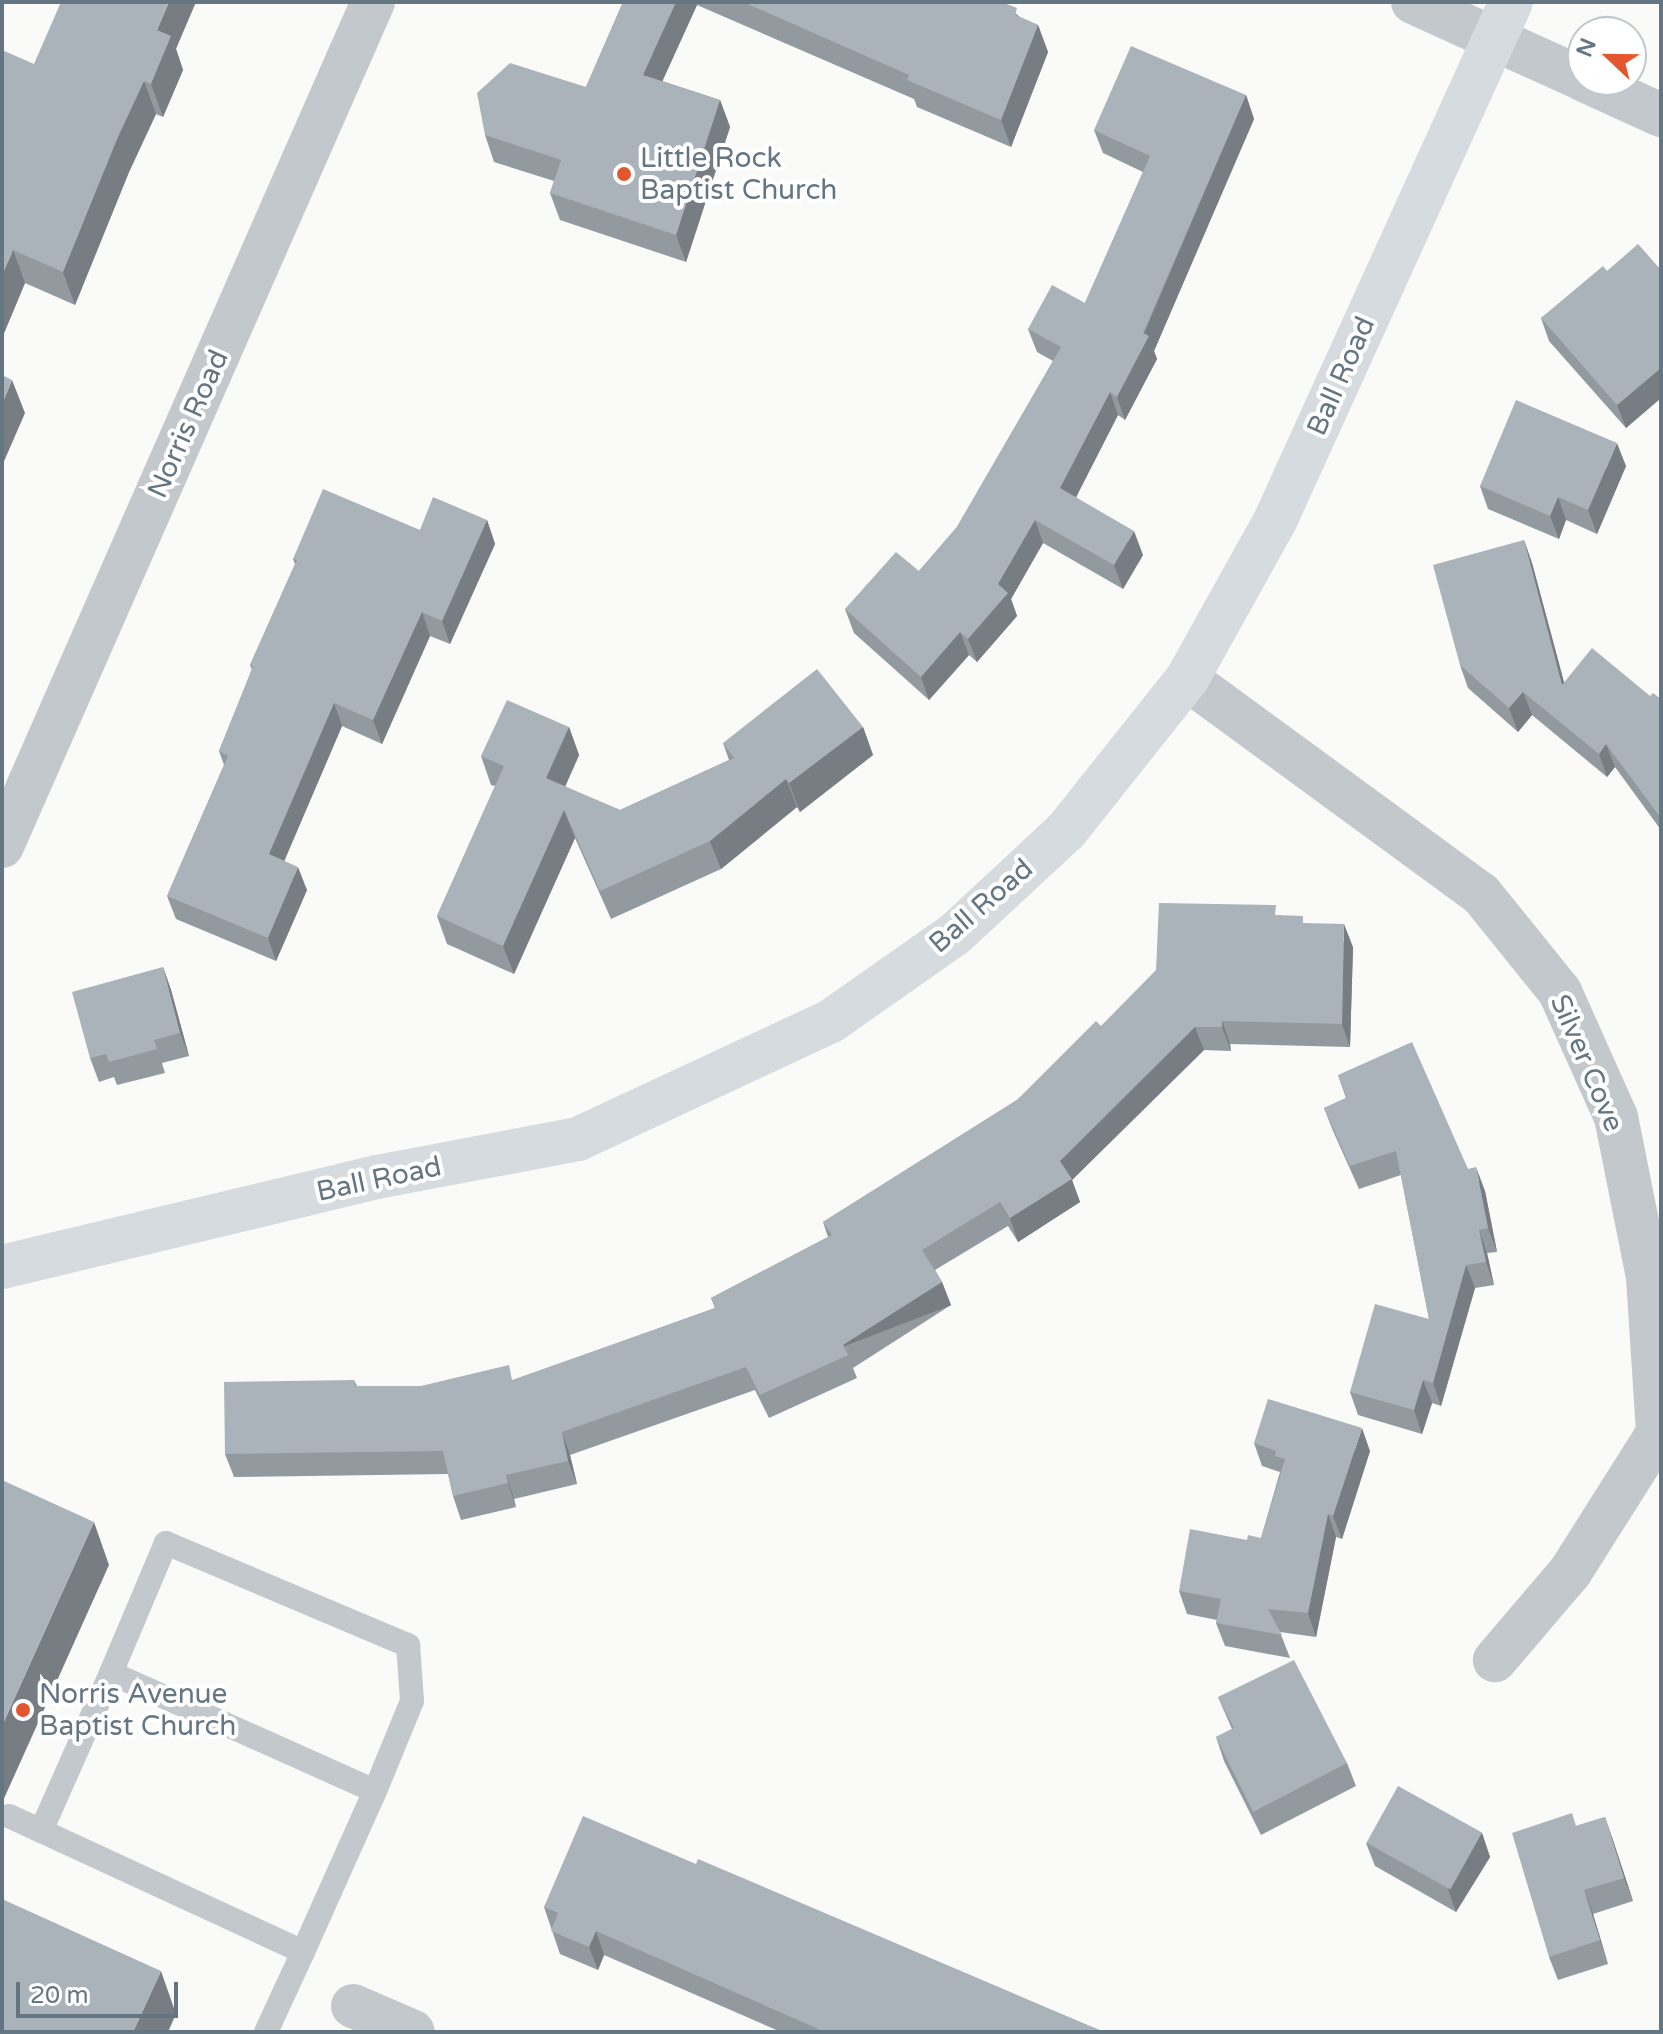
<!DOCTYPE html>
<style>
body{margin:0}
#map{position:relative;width:1663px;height:2034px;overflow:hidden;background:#fafaf8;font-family:"Varela Round",sans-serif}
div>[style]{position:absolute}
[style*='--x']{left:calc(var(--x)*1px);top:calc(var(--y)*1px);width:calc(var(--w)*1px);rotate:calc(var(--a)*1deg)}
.service>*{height:24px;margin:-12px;padding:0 12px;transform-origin:12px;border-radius:12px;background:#c3c8cc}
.minor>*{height:44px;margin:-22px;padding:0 22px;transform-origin:22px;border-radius:22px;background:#c3c8cc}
.secondary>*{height:44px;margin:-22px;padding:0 22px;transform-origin:22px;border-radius:22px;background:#d6dbdf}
.wall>*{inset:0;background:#929a9f}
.shaded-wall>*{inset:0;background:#777d82;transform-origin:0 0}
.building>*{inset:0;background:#aab3b9;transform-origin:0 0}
.dots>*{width:22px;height:22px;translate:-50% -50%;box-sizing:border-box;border:4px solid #fff;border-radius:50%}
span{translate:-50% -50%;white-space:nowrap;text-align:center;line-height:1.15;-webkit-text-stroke:8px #fff;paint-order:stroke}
.poi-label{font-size:28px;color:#657683}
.left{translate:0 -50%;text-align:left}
.street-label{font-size:28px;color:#657683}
.frame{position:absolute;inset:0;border:4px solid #657683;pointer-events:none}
.north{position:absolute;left:1567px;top:16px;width:80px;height:80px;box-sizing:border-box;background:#fff;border:2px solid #c1c8cd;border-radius:50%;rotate:292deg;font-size:22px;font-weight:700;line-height:32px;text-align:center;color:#657683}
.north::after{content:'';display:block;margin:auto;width:28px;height:36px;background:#e4572e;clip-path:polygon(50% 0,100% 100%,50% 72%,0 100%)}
.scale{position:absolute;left:16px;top:1982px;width:162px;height:36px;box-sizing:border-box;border:4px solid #657683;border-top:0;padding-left:10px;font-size:24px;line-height:28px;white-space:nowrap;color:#657683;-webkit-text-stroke:6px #fff;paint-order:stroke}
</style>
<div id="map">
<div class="service">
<div style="--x:111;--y:1673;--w:141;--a:-67.1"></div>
<div style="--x:166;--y:1543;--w:263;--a:22.9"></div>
<div style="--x:408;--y:1645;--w:56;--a:85.9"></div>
<div style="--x:412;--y:1701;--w:97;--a:112.3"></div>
<div style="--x:9;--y:1816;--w:324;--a:24.8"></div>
<div style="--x:303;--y:1952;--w:88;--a:114.8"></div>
<div style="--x:41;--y:1831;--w:173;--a:-66.1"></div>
<div style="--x:111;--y:1673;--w:289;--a:24.1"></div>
<div style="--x:375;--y:1791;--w:176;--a:114.1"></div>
</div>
<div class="minor">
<div style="--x:1413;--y:2;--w:187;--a:24.4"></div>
<div style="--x:1584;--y:80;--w:85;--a:24.4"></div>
<div style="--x:1187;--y:679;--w:364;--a:36.2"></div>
<div style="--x:1481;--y:894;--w:126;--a:51.1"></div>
<div style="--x:1560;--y:992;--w:137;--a:65.9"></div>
<div style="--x:1616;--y:1117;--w:163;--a:78.7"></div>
<div style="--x:1648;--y:1277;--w:156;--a:86.3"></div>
<div style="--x:1658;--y:1433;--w:165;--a:122.3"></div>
<div style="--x:1570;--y:1572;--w:116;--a:130.4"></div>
<div style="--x:2;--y:846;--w:922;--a:-66.27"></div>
<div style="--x:353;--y:2006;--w:65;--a:23.4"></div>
</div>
<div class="secondary">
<div style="--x:2;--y:1267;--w:386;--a:-13.5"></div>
<div style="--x:377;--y:1177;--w:205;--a:-10.7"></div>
<div style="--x:578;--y:1139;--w:279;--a:-25"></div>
<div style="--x:831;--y:1021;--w:151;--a:-35.1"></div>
<div style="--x:955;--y:934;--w:151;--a:-42.9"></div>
<div style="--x:1066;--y:831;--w:194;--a:-51.5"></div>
<div style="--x:1187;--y:679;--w:181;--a:-60.9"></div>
<div style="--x:1275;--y:521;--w:570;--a:-65.55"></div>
</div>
<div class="wall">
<div style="clip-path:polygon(623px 2px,1002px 2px,1020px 17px,1038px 25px,1048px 52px,1011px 147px,917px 107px,914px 99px,697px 5px,662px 81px,720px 100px,730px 127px,686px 262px,560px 220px,550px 193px,554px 181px,494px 162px,485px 135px,586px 87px)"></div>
<div style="clip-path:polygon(176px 49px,183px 70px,163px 117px,156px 114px,129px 172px,75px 305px,25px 283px,2px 338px,34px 64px)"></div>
<div style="clip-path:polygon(1246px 95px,1254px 119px,1154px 351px,1157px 359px,1125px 420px,1118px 415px,1076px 497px,1143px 555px,1123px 589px,1043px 543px,1011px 599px,1017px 616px,977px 662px,969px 655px,929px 700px,854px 633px,845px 609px,919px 571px,957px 527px,1053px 361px,1037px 352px,1028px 329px,1085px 303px,1143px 172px,1103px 153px,1094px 130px)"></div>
<div style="clip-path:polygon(1661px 270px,1661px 398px,1626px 428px,1549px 341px,1541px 318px,1607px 271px)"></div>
<div style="clip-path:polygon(1626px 466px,1597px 534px,1566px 520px,1559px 539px,1488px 509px,1480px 486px)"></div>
<div style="clip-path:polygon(487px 520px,495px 544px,450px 644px,430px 636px,382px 744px,342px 726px,284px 861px,307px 890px,276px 961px,176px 919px,167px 896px,224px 765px,219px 751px,252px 670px,250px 665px,295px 564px,293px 559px,420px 530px)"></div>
<div style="clip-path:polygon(1524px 540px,1532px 563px,1564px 683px,1650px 696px,1661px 699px,1661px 830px,1615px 767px,1607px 777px,1532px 715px,1518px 732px,1468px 688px,1460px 665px)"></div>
<div style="clip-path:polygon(569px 727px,579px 755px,565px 787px,620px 810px,729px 760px,723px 743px,863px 727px,873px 755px,800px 812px,797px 807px,721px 869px,611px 919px,575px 838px,514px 974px,447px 944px,437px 916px,495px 786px,491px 785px,481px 756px)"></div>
<div style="clip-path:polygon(1280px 915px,1306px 924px,1353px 947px,1350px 1047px,1230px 1044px,1231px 1051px,1204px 1050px,1072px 1180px,1080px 1202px,1018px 1242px,1008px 1226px,935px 1270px,942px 1282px,951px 1305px,853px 1368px,857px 1378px,769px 1418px,755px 1390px,570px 1455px,577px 1484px,514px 1499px,516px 1507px,461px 1520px,453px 1496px,448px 1474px,234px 1477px,225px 1454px,354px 1380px,357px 1386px,421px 1386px,514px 1380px,715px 1308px,711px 1298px,828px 1237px,823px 1222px,1017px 1100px,1101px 1026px)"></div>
<div style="clip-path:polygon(163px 967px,171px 990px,189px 1056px,162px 1063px,165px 1073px,117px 1085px,114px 1077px,99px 1082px,90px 1058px)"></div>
<div style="clip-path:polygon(1338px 1075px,1468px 1169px,1485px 1191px,1497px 1252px,1487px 1253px,1494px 1285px,1475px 1288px,1441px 1406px,1432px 1403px,1422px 1434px,1358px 1415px,1350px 1392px,1429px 1319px,1401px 1175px,1359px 1189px,1333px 1131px,1324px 1108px,1346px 1098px)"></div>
<div style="clip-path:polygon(1254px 1443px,1370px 1451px,1342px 1539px,1336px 1537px,1316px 1637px,1280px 1632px,1290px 1658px,1225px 1646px,1216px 1623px,1217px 1620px,1187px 1614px,1179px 1591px,1247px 1540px,1261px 1538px,1280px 1472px,1262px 1466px)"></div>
<div style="clip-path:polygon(1218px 1697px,1347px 1763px,1356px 1786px,1261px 1835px,1224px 1761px,1216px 1737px,1232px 1729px)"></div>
<div style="clip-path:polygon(1605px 1817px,1633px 1901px,1593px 1914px,1608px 1964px,1558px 1980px,1549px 1957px,1576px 1826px)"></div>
<div style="clip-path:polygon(1482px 1833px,1490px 1857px,1456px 1912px,1375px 1866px,1366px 1843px)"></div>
<div style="clip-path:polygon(696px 1864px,1104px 2032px,781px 2032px,604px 1955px,598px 1970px,560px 1954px,544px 1907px)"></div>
</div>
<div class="shaded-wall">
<div style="clip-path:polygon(169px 2px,196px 2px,176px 49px,183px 70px,163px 117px,151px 84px,157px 30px)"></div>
<div style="clip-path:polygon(676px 2px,696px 2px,697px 5px,653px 102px,643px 75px)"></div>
<div style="clip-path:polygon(1038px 25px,1048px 52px,1011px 147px,1001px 120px)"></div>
<div style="clip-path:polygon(144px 81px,156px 114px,129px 172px,75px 305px,63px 272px,117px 139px)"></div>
<div style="clip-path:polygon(1246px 95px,1254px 119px,1154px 351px,1157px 359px,1125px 420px,1117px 397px)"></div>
<div style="clip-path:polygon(720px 100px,730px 127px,686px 262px,676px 235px)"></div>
<div style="clip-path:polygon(13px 250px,25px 283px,2px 338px,2px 275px)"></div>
<div style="clip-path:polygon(1661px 368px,1661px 398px,1626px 428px,1617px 405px)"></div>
<div style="clip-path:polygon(12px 380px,25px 413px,2px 466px,2px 404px)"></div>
<div style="clip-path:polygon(1110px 392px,1118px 415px,1069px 511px,1060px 488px)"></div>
<div style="clip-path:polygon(1617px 443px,1626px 466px,1597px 534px,1588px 510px)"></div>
<div style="clip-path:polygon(1558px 497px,1566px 520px,1559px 539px,1550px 516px)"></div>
<div style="clip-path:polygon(487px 520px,495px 544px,450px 644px,442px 621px)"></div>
<div style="clip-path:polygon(1035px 520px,1043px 543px,1011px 599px,1017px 616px,977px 662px,968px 639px,998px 584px)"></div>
<div style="clip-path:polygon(1134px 531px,1143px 555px,1123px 589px,1114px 565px)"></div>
<div style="clip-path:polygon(1524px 540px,1532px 563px,1571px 708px,1562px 685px)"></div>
<div style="clip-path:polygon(422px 612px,430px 636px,382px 744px,373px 720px)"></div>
<div style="clip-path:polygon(960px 632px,969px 655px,929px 700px,921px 677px)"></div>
<div style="clip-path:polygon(1523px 692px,1532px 715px,1518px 732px,1509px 708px)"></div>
<div style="clip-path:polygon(334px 703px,342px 726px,277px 878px,269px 854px)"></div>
<div style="clip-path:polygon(569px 727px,579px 755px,556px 807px,546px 778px)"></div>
<div style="clip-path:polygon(863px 727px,873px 755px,800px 812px,789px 783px)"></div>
<div style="clip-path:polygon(1606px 744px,1615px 767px,1607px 777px,1599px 754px)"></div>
<div style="clip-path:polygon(786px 779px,797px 807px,721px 869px,710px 841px)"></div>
<div style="clip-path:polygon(564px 810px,575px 838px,514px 974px,503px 946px)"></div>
<div style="clip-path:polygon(298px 867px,307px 890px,276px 961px,268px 938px)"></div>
<div style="clip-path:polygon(1344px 924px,1353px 947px,1350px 1047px,1342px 1024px)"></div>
<div style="clip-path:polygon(163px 967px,171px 990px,189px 1056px,180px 1033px)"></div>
<div style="clip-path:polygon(1222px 1021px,1230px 1044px,1231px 1051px,1222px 1027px)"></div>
<div style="clip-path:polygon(1195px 1027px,1204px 1050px,1072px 1180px,1080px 1202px,1018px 1242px,1010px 1218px,1060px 1161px)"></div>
<div style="clip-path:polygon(1476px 1167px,1485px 1191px,1497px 1252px,1488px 1228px)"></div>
<div style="clip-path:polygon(1479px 1230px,1487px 1253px,1494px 1285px,1486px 1262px)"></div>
<div style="clip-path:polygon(1466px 1265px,1475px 1288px,1441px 1406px,1433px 1383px)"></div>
<div style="left:942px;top:1282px;width:25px;height:117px;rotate:69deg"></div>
<div style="clip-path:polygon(1423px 1380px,1432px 1403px,1422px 1434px,1414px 1410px)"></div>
<div style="clip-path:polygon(1362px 1428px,1370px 1451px,1342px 1539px,1333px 1516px)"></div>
<div style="clip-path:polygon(562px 1432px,570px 1455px,577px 1484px,568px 1461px)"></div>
<div style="clip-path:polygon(506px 1475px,514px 1499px,516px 1507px,508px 1483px)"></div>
<div style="clip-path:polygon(1328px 1514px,1336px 1537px,1316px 1637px,1308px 1613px)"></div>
<div style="clip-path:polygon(94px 1522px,109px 1565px,2px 1803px,2px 1726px)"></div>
<div style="clip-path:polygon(1605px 1817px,1613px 1840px,1633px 1901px,1624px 1878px)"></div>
<div style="clip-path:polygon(1482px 1833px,1490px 1857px,1456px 1912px,1448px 1889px)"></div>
<div style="clip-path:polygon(1584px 1890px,1593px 1914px,1608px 1964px,1600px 1940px)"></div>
<div style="clip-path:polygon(596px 1931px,604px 1955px,598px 1970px,589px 1947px)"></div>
<div style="clip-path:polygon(161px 1971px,176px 2014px,168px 2032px,133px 2032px)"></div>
</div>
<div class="building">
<div style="clip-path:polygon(61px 2px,169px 2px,157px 30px,171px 36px,151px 84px,144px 81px,117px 139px,63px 272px,13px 250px,2px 275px,2px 50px,34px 64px)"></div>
<div style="clip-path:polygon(623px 2px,676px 2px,643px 75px,720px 100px,676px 235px,550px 193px,561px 160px,485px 135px,477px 93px,510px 63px,586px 87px)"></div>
<div style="clip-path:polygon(743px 2px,1002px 2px,1017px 8px,1015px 15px,1038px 25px,1001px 120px,907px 80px,909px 75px)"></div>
<div style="clip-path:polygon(1131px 46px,1246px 95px,1143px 333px,1149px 336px,1117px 397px,1110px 392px,1060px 488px,1134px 531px,1114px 565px,1035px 520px,998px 584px,1008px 593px,968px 639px,960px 632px,921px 677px,845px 609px,896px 552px,919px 571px,957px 527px,1061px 347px,1028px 329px,1052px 285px,1085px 303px,1150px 156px,1094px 130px)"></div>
<div style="clip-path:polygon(1638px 244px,1661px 270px,1661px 368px,1617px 405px,1541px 318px,1603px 266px,1607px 271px)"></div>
<div style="clip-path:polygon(2px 375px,12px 380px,2px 404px)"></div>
<div style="clip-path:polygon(1516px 400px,1617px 443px,1588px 510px,1558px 497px,1550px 516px,1480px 486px)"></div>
<div style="clip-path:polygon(323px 489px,420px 530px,433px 497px,487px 520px,442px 621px,422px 612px,373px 720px,334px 703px,269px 854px,298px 867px,268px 938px,167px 896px,228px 756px,219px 751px,253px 666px,250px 665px,297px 560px,293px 559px)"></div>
<div style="clip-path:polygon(1524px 540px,1562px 685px,1592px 648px,1650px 696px,1653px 693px,1661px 699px,1661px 818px,1606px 744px,1599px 754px,1523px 692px,1509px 708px,1460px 665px,1433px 565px)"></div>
<div style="clip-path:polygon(817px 669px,863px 727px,789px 783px,786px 779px,710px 841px,600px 891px,564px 810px,503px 946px,437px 916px,504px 766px,481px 756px,507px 700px,569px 727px,546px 778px,620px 810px,734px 758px,723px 743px)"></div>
<div style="clip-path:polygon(1159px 903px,1276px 905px,1275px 915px,1303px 916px,1303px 923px,1344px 924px,1342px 1024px,1222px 1021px,1222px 1027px,1195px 1027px,1060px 1161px,1072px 1179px,1010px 1218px,1000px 1202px,922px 1250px,942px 1282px,843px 1345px,848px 1355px,760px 1395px,746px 1367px,562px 1432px,568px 1461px,506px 1475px,508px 1483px,453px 1496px,443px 1451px,225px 1454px,224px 1382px,354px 1380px,355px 1386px,421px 1386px,509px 1365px,512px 1380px,716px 1308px,711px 1298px,832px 1235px,823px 1222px,1017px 1100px,1096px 1021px,1101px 1026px,1156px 970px)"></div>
<div style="clip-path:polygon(163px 967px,180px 1033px,154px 1040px,157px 1049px,109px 1062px,106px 1054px,90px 1058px,72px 992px)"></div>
<div style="clip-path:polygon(1412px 1042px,1468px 1169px,1476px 1167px,1488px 1228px,1479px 1230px,1486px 1262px,1466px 1265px,1433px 1383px,1423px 1380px,1414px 1410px,1350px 1392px,1375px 1304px,1429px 1319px,1396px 1151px,1350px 1166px,1324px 1108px,1347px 1098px,1338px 1075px)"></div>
<div style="clip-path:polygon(1268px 1399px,1362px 1428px,1333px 1516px,1328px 1514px,1308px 1613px,1268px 1609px,1282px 1635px,1216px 1623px,1221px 1599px,1179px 1591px,1190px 1529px,1247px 1540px,1248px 1535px,1261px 1538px,1285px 1459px,1275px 1456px,1276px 1451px,1254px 1443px)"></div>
<div style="clip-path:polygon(2px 1480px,94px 1522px,2px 1726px)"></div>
<div style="clip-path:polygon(1294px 1660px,1347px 1763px,1253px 1812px,1216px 1737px,1234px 1728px,1218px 1697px)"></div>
<div style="left:1398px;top:1786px;width:96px;height:65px;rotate:29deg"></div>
<div style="clip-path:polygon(1572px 1813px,1576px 1826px,1605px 1817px,1624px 1878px,1584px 1890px,1600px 1940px,1549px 1957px,1512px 1833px)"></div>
<div style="clip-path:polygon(583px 1816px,696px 1864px,698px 1859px,1104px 2032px,825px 2032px,596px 1931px,589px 1947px,551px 1931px,558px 1913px,544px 1907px)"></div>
<div style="clip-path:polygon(2px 1899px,161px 1971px,133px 2032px,2px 2032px)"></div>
</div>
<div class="dots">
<div style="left:624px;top:174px;background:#e4572e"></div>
<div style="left:23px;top:1710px;background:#e4572e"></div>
</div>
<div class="poi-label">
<span class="left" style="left:640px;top:174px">Little Rock<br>Baptist Church</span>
<span class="left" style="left:39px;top:1710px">Norris Avenue<br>Baptist Church</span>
</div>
<div class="street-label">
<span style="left:1341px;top:376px;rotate:-66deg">Ball Road</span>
<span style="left:188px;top:424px;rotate:-66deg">Norris Road</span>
<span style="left:981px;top:906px;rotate:-41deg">Ball Road</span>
<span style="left:1587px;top:1063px;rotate:67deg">Silver Cove</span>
<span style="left:379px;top:1179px;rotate:-12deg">Ball Road</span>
</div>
<div class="frame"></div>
<div class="north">N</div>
<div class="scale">20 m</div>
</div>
